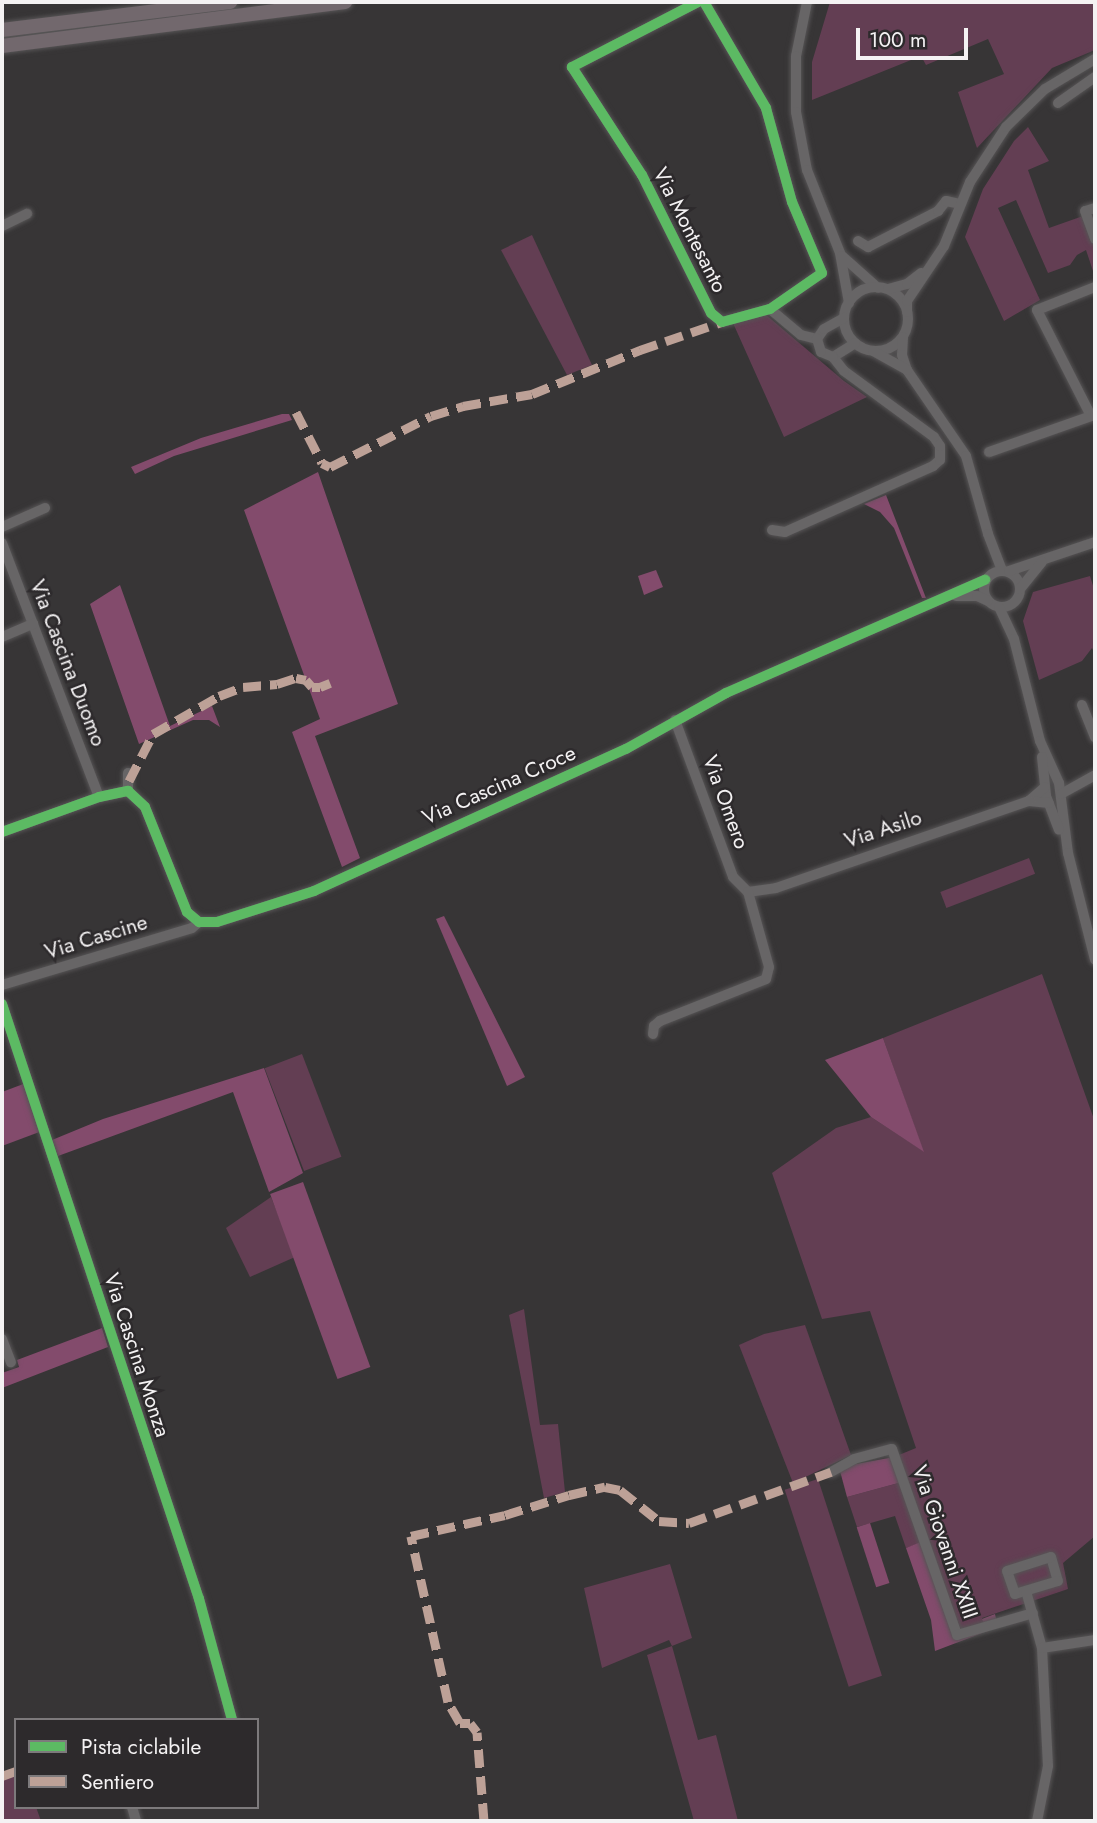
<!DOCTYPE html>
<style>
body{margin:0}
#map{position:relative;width:1097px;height:1823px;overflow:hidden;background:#373536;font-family:Jost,sans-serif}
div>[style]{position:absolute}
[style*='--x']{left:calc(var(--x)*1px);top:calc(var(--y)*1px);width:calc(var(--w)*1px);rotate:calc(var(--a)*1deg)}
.green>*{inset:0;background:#633e53;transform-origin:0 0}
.forest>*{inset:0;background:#834b6c;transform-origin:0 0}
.roads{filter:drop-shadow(0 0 2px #565455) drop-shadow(0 0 2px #565455)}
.minor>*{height:10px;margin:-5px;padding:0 5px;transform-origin:5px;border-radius:5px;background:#676566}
.minor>.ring{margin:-5px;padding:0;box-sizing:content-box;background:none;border:10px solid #676566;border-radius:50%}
.highway>*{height:14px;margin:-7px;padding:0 7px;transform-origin:7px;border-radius:7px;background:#72686d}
.quiet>*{height:9px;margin-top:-4.5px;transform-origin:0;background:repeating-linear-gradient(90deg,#bda197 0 18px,transparent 0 27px)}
.cycleway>*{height:10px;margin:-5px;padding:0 5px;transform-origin:5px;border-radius:5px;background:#5cba63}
span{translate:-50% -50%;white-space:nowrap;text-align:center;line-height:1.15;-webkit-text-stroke:5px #2d2a2c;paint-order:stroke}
.street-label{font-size:21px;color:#f4f2f3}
.frame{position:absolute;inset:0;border:4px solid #f4f2f3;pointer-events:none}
.legend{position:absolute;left:14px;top:1718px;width:245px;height:91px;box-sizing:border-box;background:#2d2a2c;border:2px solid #7d7a7c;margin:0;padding:9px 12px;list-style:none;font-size:21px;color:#f4f2f3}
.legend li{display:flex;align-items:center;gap:14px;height:35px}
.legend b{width:35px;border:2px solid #7d7a7c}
.scale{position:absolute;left:856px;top:28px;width:112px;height:32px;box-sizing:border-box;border:4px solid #f4f2f3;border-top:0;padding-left:9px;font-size:21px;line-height:24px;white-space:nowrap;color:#f4f2f3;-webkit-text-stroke:5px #2d2a2c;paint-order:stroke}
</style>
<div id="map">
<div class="green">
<div style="clip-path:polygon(830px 2px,1095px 2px,1095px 50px,1052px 68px,977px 148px,958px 92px,1004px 74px,988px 39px,926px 65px,921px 56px,812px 100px,812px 62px)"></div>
<div style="clip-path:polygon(1028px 127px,1049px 161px,1028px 170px,1049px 228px,1083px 216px,1095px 250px,1095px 277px,1086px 250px,1077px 255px,1070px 265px,1048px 273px,1016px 200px,998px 208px,1040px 300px,1004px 321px,965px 237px,983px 189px,1014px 141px)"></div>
<div style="clip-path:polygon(532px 235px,592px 365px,567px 375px,501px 250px)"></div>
<div style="clip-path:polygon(764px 313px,844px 381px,867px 397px,784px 437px,733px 323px)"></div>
<div style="clip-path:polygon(1090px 576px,1095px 592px,1095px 654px,1092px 648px,1082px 661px,1039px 680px,1023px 621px,1033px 592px)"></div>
<div style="left:1029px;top:858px;width:17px;height:95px;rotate:69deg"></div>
<div style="clip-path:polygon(1042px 974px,1095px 1122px,1095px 1536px,1063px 1563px,1068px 1589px,982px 1618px,984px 1624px,954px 1633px,923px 1542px,906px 1548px,895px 1516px,857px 1527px,847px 1497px,902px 1482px,894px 1457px,916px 1448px,870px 1311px,822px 1319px,772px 1173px,836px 1128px,871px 1117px,923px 1151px,883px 1038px)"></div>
<div style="left:302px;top:1054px;width:110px;height:40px;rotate:69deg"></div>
<div style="clip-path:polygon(271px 1197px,295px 1257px,250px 1277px,226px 1228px)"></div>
<div style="clip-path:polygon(524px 1309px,540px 1425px,558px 1424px,565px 1492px,544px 1498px,509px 1315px)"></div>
<div style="clip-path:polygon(805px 1325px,851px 1455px,793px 1483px,739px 1345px,764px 1334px)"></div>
<div style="left:818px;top:1479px;width:207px;height:35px;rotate:72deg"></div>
<div style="clip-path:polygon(670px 1564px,692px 1638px,672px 1646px,698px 1740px,716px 1735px,738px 1821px,694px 1821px,647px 1655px,672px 1646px,669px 1640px,602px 1668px,584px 1588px)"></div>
<div style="clip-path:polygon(16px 1772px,16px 1807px,36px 1807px,41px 1821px,2px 1821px,2px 1777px)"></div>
</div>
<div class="forest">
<div style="clip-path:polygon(282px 414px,289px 414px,292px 420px,174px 456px,135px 474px,131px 467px,201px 438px)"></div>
<div style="clip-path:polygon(318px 472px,398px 704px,315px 736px,360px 858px,342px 867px,292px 732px,320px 719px,244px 510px)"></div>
<div style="clip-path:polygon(886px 495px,926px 598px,922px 598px,894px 528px,880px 512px,864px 504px)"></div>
<div style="clip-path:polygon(656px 570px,663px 587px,644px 595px,638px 576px)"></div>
<div style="clip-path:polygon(120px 585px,170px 726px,212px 706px,220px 727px,209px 720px,193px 720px,139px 744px,90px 604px)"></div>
<div style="clip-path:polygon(444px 916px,525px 1077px,507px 1086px,436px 919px)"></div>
<div style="clip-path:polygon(883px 1038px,924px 1152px,871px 1117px,825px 1060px)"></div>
<div style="clip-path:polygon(264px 1068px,303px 1173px,269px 1192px,233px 1092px,58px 1156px,52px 1140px,103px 1119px)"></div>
<div style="clip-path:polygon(26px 1083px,42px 1131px,2px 1146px,2px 1092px)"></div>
<div style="left:303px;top:1182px;width:197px;height:35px;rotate:70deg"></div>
<div style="clip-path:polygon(102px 1328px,108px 1347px,2px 1388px,2px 1373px,19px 1367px,17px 1360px)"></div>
<div style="clip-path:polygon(894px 1457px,902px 1482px,847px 1497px,840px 1471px,856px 1464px)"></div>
<div style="left:870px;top:1523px;width:63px;height:14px;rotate:72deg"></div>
<div style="clip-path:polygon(923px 1541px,954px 1633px,984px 1624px,982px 1619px,995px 1614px,998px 1627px,935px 1651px,931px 1620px,906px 1548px)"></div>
</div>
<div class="roads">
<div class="minor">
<div style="--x:698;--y:2;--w:142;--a:152.7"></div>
<div style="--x:572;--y:67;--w:129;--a:57.1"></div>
<div style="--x:642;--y:175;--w:154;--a:63.4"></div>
<div style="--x:711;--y:313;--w:14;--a:39"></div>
<div style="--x:722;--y:322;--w:50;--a:-15.2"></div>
<div style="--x:770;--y:309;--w:63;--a:-34.7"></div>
<div style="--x:822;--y:273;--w:77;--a:-112.9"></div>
<div style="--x:792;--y:202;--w:98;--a:-105.5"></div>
<div style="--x:766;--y:108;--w:123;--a:-120.3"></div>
<div style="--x:807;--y:2;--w:55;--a:101.5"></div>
<div style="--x:796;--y:56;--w:56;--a:90"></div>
<div style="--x:796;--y:112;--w:59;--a:79.3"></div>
<div style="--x:807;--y:170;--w:89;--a:68.3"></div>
<div style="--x:840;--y:253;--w:51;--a:79.8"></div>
<div style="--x:1058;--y:103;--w:45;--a:-35.1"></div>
<div style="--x:1095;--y:208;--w:10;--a:163"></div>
<div style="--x:1085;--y:211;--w:30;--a:70"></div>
<div style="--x:2;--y:226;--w:28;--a:-26"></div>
<div style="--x:858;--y:241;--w:12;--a:31"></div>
<div style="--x:868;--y:247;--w:79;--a:-27.2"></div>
<div style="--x:938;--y:211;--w:13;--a:-51"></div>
<div style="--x:946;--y:201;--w:14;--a:12"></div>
<div style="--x:842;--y:256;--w:48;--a:41.6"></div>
<div class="ring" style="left:844px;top:287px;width:54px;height:54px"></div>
<div style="--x:888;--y:289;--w:20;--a:-15"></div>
<div style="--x:907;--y:284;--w:18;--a:-38"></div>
<div style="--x:770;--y:309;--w:40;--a:40"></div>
<div style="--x:801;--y:335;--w:16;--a:14"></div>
<div style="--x:907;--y:312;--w:11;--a:-90"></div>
<div style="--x:907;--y:301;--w:66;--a:-56.1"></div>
<div style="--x:944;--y:246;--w:69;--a:-67.9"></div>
<div style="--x:970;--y:182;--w:66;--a:-56.8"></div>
<div style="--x:1006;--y:127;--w:54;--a:-44.3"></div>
<div style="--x:1045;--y:89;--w:58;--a:-31"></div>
<div style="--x:903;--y:337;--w:18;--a:93"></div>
<div style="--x:902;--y:355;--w:16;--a:72"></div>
<div style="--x:907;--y:370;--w:104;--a:55.5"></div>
<div style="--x:966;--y:456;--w:81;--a:74.2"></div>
<div style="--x:988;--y:534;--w:39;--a:69"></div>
<div style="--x:817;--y:339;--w:12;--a:-55"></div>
<div style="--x:824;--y:329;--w:23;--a:-29"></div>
<div style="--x:873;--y:351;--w:39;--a:29"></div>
<div style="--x:833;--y:357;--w:26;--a:-32"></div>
<div style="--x:1091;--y:416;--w:119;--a:-117"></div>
<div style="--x:1037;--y:310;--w:62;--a:-21.6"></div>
<div style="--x:989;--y:452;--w:111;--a:-19.4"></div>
<div style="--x:2;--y:527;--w:47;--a:-23.8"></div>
<div style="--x:772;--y:530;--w:13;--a:9"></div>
<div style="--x:785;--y:532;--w:162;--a:-24"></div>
<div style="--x:933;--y:466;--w:9;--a:-41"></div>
<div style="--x:940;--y:460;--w:14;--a:-90"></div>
<div style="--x:940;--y:446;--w:11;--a:-124"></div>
<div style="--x:934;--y:437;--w:112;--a:-143.7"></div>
<div style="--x:844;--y:371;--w:18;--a:-128"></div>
<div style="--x:833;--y:357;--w:13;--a:-157"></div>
<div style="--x:821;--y:352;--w:14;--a:-107"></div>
<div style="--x:2;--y:543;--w:272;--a:69.1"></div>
<div class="ring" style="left:984px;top:571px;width:26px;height:26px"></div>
<div style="--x:1009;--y:571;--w:91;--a:-18.6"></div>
<div style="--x:1020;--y:589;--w:35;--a:-51"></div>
<div style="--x:956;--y:596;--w:21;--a:0"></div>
<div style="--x:977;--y:596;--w:12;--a:24"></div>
<div style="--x:999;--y:607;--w:35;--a:65"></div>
<div style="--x:1014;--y:639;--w:105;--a:75.7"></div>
<div style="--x:1040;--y:741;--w:46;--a:65.7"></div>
<div style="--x:1059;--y:783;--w:71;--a:82.7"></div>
<div style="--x:1068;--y:853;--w:110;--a:75.8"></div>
<div style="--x:2;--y:637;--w:34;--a:-23"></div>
<div style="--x:1082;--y:705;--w:35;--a:68"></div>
<div style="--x:675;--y:720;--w:167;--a:69.7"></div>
<div style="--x:733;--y:877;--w:21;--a:45"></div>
<div style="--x:1042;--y:757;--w:39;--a:84"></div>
<div style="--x:1046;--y:796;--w:36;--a:69"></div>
<div style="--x:1045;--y:787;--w:21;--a:139"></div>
<div style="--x:1029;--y:801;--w:20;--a:6"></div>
<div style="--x:128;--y:791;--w:18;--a:-90"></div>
<div style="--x:1061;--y:794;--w:39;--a:-29"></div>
<div style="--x:2;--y:832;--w:103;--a:-19.8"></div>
<div style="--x:99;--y:797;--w:30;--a:-12"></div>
<div style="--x:128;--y:791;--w:23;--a:43"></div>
<div style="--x:145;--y:807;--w:113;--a:68.2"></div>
<div style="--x:187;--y:912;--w:16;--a:40"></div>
<div style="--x:199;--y:922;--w:18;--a:0"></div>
<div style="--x:217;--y:922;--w:102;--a:-17.7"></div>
<div style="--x:314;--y:891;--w:343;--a:-24.5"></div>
<div style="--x:626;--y:749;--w:115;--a:-29.2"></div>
<div style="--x:726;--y:693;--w:283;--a:-23.6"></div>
<div style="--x:748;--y:892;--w:28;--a:-8"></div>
<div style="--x:776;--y:888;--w:268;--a:-19"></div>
<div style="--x:2;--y:985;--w:198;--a:-16.7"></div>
<div style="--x:192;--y:928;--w:9;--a:-41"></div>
<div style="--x:2;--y:1004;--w:627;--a:71.68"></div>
<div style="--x:199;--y:1599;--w:125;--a:74.7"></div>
<div style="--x:653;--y:1034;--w:8;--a:-83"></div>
<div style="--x:654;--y:1026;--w:8;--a:-40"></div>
<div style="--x:660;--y:1021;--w:114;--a:-21.6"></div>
<div style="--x:766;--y:979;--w:12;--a:-76"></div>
<div style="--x:769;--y:967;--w:78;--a:-105.6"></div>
<div style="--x:2;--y:1339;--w:25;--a:69"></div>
<div style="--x:831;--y:1472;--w:26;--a:-29"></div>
<div style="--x:854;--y:1459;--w:39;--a:-15"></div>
<div style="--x:892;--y:1449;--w:197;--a:70.7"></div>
<div style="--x:957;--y:1635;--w:79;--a:-16.1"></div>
<div style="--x:1051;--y:1557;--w:25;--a:74"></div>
<div style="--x:1058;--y:1581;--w:45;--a:163.2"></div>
<div style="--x:1015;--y:1594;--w:24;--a:-109"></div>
<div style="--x:1007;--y:1571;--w:46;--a:-17.7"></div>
<div style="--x:1026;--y:1591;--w:59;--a:74.3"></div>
<div style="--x:1042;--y:1648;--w:118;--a:87.1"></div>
<div style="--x:1048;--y:1766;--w:56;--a:101.3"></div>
<div style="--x:1042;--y:1648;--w:54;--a:-8.6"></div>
<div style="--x:132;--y:1807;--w:15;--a:74"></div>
</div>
<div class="highway">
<div style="--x:2;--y:30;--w:230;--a:-7"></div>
<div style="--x:2;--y:46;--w:346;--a:-7.3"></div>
</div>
</div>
<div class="quiet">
<div style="--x:296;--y:412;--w:57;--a:63"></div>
<div style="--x:322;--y:463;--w:9;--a:27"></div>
<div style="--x:330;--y:467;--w:113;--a:-26.8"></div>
<div style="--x:431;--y:416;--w:34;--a:-17"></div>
<div style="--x:463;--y:406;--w:70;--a:-9.9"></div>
<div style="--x:532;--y:394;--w:117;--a:-22.2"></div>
<div style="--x:640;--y:350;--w:87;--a:-18.9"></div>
<div style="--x:129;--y:781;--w:53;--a:-62.9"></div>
<div style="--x:153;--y:734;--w:76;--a:-29.9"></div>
<div style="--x:219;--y:696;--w:26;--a:-21"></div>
<div style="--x:243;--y:687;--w:34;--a:-5"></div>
<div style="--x:277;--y:684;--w:20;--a:-18"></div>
<div style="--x:296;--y:678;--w:10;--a:11"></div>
<div style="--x:306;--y:680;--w:9;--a:49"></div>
<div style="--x:312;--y:687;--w:8;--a:0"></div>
<div style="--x:320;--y:687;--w:11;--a:-22"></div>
<div style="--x:2;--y:1776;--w:15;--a:-20"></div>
<div style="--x:484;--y:1821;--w:89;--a:-94.5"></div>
<div style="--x:477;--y:1732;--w:11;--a:-128"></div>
<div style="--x:470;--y:1723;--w:10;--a:180"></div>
<div style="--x:460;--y:1723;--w:24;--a:-120"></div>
<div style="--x:448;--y:1702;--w:170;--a:-102.6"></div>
<div style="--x:411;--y:1536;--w:96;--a:-12.6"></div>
<div style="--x:505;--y:1515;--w:67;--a:-17.4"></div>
<div style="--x:569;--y:1495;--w:37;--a:-13"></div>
<div style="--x:605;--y:1487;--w:15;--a:11"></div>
<div style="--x:620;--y:1490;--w:50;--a:38.5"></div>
<div style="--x:659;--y:1521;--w:30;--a:4"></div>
<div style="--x:689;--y:1523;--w:151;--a:-19.8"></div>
</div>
<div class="cycleway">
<div style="--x:698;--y:2;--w:142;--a:152.7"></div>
<div style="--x:572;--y:67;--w:129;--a:57.1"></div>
<div style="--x:642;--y:175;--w:154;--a:63.4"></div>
<div style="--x:711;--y:313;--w:14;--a:39"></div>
<div style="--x:722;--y:322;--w:50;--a:-15.2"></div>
<div style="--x:770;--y:309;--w:63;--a:-34.7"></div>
<div style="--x:822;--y:273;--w:77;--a:-112.9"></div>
<div style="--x:792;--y:202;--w:98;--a:-105.5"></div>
<div style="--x:766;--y:108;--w:123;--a:-120.3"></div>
<div style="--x:2;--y:832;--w:103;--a:-19.8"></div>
<div style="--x:99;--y:797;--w:30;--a:-12"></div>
<div style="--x:128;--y:791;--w:23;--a:43"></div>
<div style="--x:145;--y:807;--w:113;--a:68.2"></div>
<div style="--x:187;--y:912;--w:16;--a:40"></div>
<div style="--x:199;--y:922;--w:18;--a:0"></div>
<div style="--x:217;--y:922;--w:102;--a:-17.7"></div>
<div style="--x:314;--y:891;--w:343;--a:-24.5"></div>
<div style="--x:626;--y:749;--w:115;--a:-29.2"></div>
<div style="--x:726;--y:693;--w:283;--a:-23.6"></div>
<div style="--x:2;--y:1004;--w:627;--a:71.68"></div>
<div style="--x:199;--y:1599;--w:125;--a:74.7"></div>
</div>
<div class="street-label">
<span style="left:690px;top:230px;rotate:63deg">Via Montesanto</span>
<span style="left:68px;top:663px;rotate:69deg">Via Cascina Duomo</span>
<span style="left:499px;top:785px;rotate:-24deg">Via Cascina Croce</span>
<span style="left:726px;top:802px;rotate:70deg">Via Omero</span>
<span style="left:883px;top:829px;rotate:-18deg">Via Asilo</span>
<span style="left:96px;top:937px;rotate:-17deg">Via Cascine</span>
<span style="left:137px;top:1355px;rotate:72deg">Via Cascina Monza</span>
<span style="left:945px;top:1542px;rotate:71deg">Via Giovanni XXIII</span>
</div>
<div class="frame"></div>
<ul class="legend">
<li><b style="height:9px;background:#5cba63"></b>Pista ciclabile</li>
<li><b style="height:9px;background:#bda197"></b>Sentiero</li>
</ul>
<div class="scale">100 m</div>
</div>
